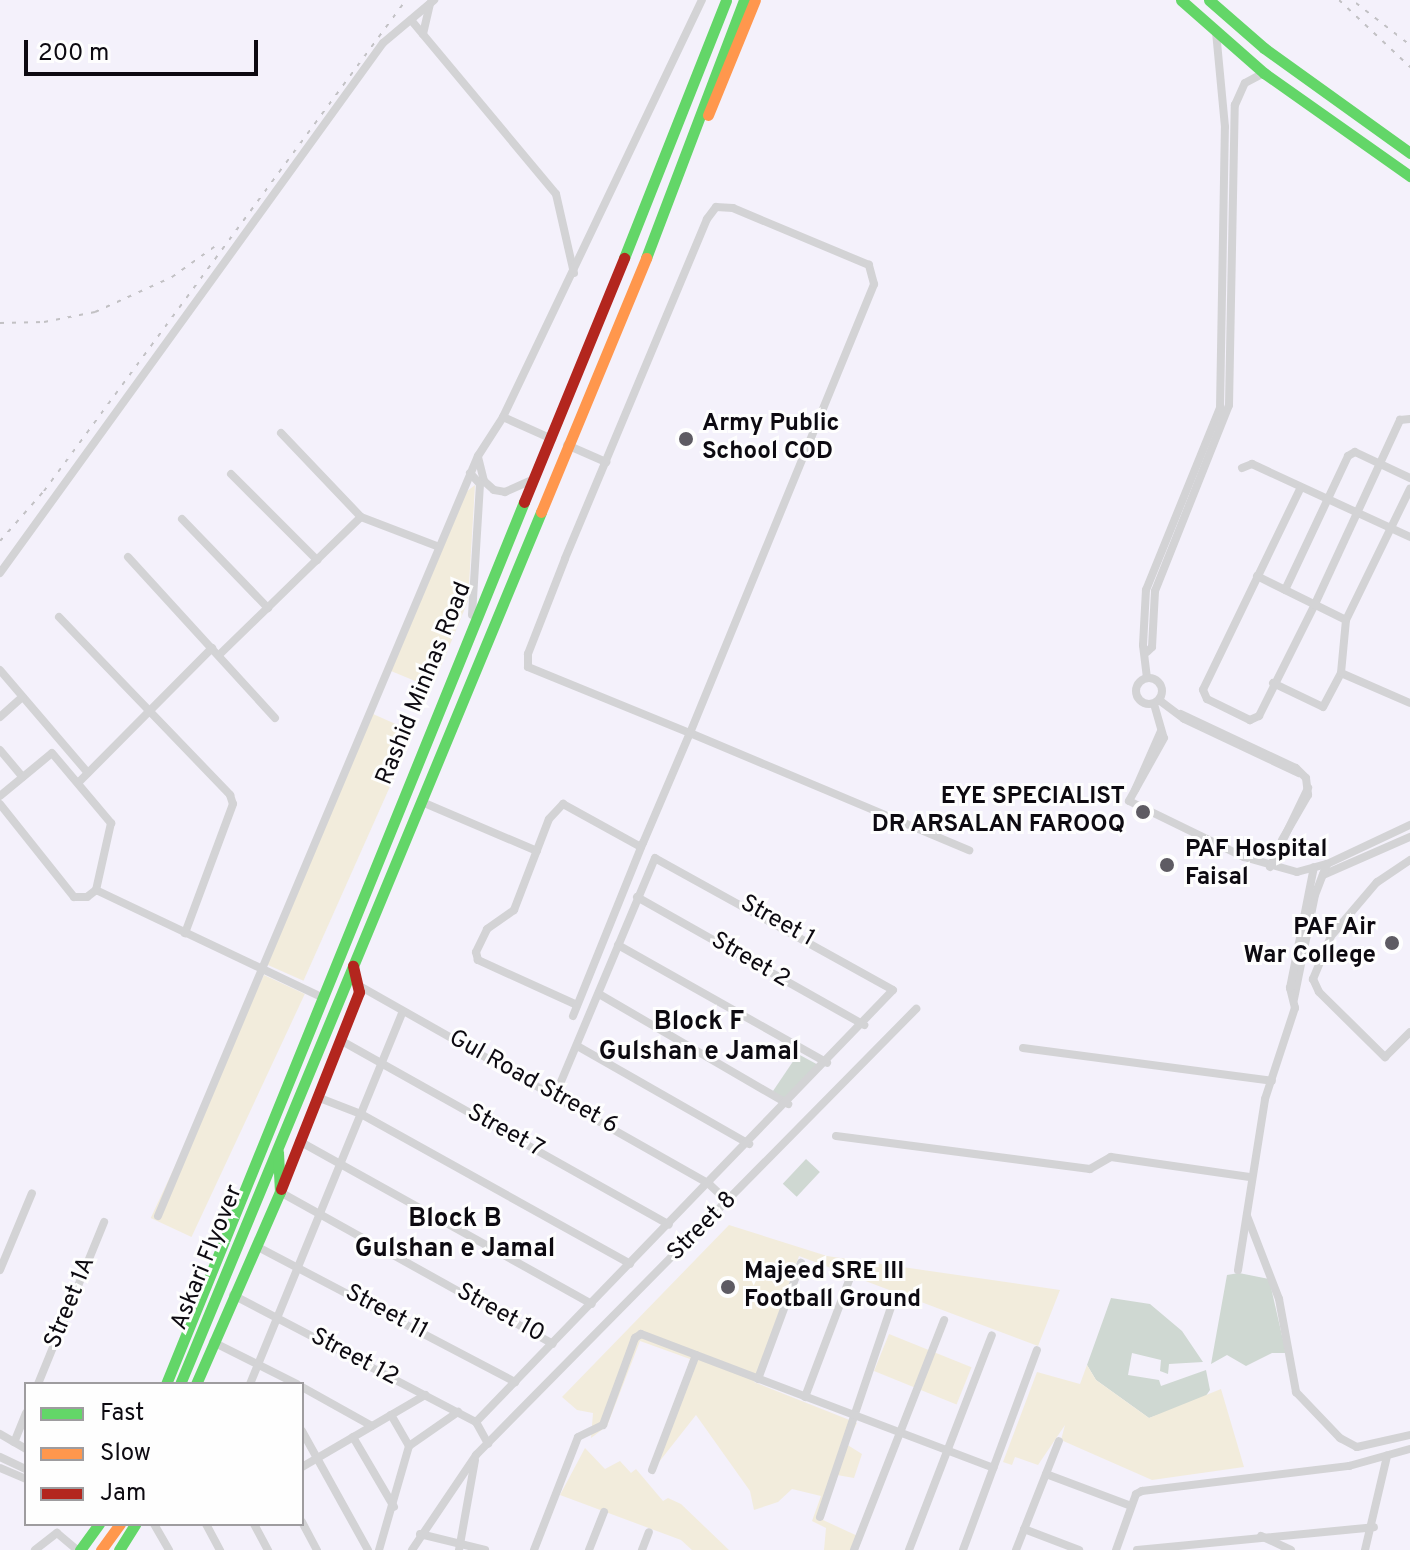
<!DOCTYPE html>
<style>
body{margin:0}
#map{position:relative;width:1410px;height:1550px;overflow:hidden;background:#f4f1fb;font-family:Overpass,sans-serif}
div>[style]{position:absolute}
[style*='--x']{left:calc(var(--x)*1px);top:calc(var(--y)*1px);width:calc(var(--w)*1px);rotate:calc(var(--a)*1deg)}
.green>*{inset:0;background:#cfd8d2;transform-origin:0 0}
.sand>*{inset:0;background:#f2ecdc;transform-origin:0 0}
.street>*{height:8px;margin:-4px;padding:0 4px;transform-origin:4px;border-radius:4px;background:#d3d3d5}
.street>.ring{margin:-4px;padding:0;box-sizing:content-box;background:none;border:8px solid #d3d3d5;border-radius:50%}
.fast>*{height:11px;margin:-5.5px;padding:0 5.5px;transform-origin:5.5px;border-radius:5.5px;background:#63d668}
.slow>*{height:11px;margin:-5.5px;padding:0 5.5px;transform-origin:5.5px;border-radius:5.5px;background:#ff974d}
.jam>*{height:11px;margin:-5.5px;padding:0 5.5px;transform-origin:5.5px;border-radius:5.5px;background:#b3261e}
.rail>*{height:2px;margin-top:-1px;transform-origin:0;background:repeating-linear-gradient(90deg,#c2c1c4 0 4px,transparent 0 12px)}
.dots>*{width:22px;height:22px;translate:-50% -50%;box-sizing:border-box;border:4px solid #fefefe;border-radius:50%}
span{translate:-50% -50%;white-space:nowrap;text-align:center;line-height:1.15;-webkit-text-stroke:6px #fefefe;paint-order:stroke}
.poi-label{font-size:24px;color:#0d0a11;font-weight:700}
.left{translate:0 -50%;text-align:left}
.right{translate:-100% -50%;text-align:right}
.street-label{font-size:24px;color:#0d0a11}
.neighbourhood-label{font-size:26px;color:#0d0a11;font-weight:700}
.legend{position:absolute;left:24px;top:1382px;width:280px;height:144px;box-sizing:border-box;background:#fefefe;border:2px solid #9e9c9f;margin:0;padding:10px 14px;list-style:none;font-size:24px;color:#0d0a11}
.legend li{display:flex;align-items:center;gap:16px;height:40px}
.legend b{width:40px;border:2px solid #9e9c9f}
.scale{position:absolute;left:24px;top:40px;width:234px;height:36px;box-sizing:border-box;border:4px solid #0d0a11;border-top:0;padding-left:10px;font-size:24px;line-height:28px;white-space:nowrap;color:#0d0a11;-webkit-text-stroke:6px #fefefe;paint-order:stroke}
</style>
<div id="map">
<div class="green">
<div style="clip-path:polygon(798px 1054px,822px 1067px,788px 1104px,771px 1094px)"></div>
<div style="left:806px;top:1159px;width:19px;height:34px;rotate:43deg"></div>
<div style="clip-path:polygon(1239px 1273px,1269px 1279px,1286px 1353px,1272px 1353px,1246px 1366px,1227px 1355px,1211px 1364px,1227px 1275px)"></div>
<div style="clip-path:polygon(1111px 1298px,1150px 1304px,1182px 1331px,1203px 1362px,1169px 1364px,1168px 1374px,1160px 1371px,1161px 1360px,1132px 1353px,1128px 1375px,1159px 1380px,1161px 1386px,1206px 1370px,1210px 1390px,1203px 1400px,1149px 1418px,1096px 1380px,1087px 1365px)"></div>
</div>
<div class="sand">
<div style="clip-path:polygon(475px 485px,468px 601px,432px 688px,391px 671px,466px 492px)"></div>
<div style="left:373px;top:714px;width:45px;height:272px;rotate:24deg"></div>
<div style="left:264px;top:975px;width:45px;height:268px;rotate:25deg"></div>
<div style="clip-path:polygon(729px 1225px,827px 1256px,1060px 1290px,1038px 1346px,799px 1256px,754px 1382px,857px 1423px,846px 1444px,862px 1454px,854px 1478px,837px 1475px,823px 1520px,862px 1538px,858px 1550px,824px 1550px,826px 1528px,812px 1521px,821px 1496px,792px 1489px,778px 1502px,754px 1510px,750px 1491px,696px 1415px,659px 1462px,690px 1359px,640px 1341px,607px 1426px,591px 1438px,593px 1413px,577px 1410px,562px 1397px)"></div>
<div style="left:889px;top:1334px;width:89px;height:40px;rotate:22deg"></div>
<div style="clip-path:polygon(1087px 1365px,1096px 1380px,1149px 1418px,1221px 1389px,1244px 1467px,1152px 1480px,1061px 1440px,1065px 1425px,1038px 1465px,1015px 1457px,1012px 1465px,1003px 1462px,1037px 1372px,1080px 1384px)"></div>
<div style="clip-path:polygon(585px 1448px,605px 1469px,620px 1461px,631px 1473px,636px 1469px,663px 1501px,668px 1498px,681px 1504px,729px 1550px,692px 1550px,681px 1540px,560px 1495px)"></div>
</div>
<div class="street">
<div style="--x:411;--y:20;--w:226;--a:50.2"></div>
<div style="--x:556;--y:194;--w:81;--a:77.2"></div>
<div style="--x:423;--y:34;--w:31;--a:-77"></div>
<div style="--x:503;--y:417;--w:462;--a:-64.5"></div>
<div style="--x:281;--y:433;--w:116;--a:46.4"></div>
<div style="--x:567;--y:445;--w:43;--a:23.6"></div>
<div style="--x:478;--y:457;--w:25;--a:76"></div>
<div style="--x:484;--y:481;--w:13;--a:42"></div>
<div style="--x:494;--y:490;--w:11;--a:10"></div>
<div style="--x:505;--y:492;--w:27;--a:-24"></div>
<div style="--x:1242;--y:468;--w:11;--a:-22"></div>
<div style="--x:1252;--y:464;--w:174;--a:24.8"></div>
<div style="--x:470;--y:473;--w:15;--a:48"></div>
<div style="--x:480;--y:484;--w:131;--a:93.5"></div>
<div style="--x:231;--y:474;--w:122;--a:45"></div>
<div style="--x:1301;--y:487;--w:225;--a:115.8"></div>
<div style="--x:1203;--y:690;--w:10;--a:66"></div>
<div style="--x:1207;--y:699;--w:48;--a:26"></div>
<div style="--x:1250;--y:720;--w:10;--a:-24"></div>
<div style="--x:1259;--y:716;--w:125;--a:-63.4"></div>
<div style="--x:1315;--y:604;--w:203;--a:-65.2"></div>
<div style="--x:1400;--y:420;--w:10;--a:-6"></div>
<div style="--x:182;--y:519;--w:124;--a:46"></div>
<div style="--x:128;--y:557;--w:218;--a:47.6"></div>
<div style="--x:0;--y:573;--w:654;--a:-54.15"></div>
<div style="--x:383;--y:43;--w:67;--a:-40.1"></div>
<div style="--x:1257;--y:576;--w:99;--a:26.3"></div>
<div style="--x:1285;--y:590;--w:148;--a:-64.8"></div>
<div style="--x:1348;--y:456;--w:8;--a:-30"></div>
<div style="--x:1355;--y:452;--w:61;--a:25.3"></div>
<div style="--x:59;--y:617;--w:247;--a:46.1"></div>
<div style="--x:230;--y:795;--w:9;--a:72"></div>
<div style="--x:233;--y:804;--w:138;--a:110.4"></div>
<div style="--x:1147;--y:652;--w:7;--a:-45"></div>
<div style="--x:1152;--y:647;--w:56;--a:-86.9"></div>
<div style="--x:1155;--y:591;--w:200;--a:-68.3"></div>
<div style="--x:1229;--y:405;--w:300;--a:-88.9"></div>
<div style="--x:1235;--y:105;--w:24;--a:-66"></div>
<div style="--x:1245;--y:83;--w:21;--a:-28"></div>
<div style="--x:219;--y:655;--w:198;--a:-44.2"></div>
<div style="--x:361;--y:517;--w:81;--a:20.9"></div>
<div style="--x:0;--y:670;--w:135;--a:49.5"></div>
<div style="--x:1341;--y:673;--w:75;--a:23.5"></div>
<div style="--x:1147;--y:678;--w:33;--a:-97"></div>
<div style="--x:1143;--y:645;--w:55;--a:-86.9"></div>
<div style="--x:1146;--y:590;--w:196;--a:-67.9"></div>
<div style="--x:1220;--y:408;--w:281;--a:-89"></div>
<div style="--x:1225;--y:127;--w:96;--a:-95.4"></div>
<div class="ring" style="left:1136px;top:678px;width:18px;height:18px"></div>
<div style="--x:1273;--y:683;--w:55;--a:25.6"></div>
<div style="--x:1323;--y:707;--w:38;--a:-62"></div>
<div style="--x:1341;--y:673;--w:53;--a:-84.6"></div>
<div style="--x:1346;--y:620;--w:146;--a:-64"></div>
<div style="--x:1159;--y:700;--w:31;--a:37"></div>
<div style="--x:1184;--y:719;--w:127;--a:25.2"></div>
<div style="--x:1154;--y:704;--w:35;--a:74"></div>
<div style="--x:1164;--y:738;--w:72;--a:119.1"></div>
<div style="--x:1129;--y:801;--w:128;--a:26"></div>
<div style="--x:1244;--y:857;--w:55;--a:15.8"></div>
<div style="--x:1297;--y:872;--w:31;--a:-15"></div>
<div style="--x:1327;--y:864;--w:92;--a:-25.2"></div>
<div style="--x:1181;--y:714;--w:127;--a:25.2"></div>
<div style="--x:1296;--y:768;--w:14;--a:45"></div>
<div style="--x:1306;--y:778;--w:17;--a:83"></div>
<div style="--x:1308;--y:795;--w:52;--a:120"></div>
<div style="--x:0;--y:717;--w:30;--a:-42"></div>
<div style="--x:0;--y:750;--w:35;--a:50"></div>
<div style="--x:79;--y:782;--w:189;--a:-45.2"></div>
<div style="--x:1135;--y:790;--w:64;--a:-66.2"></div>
<div style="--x:0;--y:796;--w:67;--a:-39.6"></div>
<div style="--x:52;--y:753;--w:92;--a:49.9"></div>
<div style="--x:111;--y:823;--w:69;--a:102.6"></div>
<div style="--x:96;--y:890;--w:11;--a:142"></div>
<div style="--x:87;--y:897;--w:13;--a:180"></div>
<div style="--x:74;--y:897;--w:119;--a:-128.5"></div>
<div style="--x:422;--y:802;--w:125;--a:23.1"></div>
<div style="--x:1410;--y:860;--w:40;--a:146"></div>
<div style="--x:1377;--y:882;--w:71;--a:130.4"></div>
<div style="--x:1331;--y:936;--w:47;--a:112.7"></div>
<div style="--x:1313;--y:979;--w:14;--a:65"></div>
<div style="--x:1319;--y:992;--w:93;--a:44.6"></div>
<div style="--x:1385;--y:1057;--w:35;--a:-45"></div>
<div style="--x:1270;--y:867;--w:88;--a:-64.3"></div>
<div style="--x:1323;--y:875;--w:95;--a:-23.6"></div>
<div style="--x:96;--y:890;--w:251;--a:25.4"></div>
<div style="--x:637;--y:897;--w:261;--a:29.4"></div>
<div style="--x:618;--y:945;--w:240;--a:29.4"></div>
<div style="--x:356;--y:984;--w:406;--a:29.5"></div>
<div style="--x:709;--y:1184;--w:26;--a:43"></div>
<div style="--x:599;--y:994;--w:219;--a:30.2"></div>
<div style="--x:1294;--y:999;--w:106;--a:-78.6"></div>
<div style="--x:1315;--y:895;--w:33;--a:-69"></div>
<div style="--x:577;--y:1005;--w:109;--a:-155.6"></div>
<div style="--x:478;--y:960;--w:8;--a:-104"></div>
<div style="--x:476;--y:952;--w:25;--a:-64"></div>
<div style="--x:487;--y:929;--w:33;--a:-35"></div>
<div style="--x:514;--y:910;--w:97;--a:-69"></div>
<div style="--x:549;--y:819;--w:21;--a:-47"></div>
<div style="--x:563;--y:804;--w:89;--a:28.9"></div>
<div style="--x:573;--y:1016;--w:187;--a:-68"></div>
<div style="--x:643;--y:843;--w:120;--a:-66.9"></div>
<div style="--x:690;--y:733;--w:485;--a:-67.7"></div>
<div style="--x:874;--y:284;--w:20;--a:-105"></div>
<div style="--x:869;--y:265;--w:147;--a:-157.3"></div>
<div style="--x:733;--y:208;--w:17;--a:-177"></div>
<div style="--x:716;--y:207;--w:15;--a:127"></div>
<div style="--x:707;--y:219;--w:368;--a:112.7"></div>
<div style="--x:565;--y:559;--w:102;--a:111.3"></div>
<div style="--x:528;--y:654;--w:13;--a:90"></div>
<div style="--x:528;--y:667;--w:175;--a:22.2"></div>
<div style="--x:690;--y:733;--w:303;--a:22.8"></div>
<div style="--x:340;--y:1040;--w:377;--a:29.3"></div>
<div style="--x:579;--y:1047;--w:196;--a:29.7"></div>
<div style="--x:1023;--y:1048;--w:251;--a:7.5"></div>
<div style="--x:317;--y:1097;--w:47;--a:21.1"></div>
<div style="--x:361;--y:1114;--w:308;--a:29.1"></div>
<div style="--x:836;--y:1136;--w:256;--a:7.4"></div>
<div style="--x:1090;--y:1169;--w:24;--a:-30"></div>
<div style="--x:1111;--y:1157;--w:140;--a:8.2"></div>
<div style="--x:299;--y:1141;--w:335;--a:29.1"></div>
<div style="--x:280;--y:1192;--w:312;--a:29.1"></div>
<div style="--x:158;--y:1216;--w:825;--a:-67.17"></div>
<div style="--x:478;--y:456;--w:46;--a:-57.3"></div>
<div style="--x:503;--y:417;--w:54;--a:24.2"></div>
<div style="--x:1247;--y:1216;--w:89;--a:68.9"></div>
<div style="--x:1279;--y:1299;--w:95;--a:79.6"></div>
<div style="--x:1296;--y:1392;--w:64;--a:46.3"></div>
<div style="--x:1340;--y:1438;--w:19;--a:28"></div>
<div style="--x:1357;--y:1447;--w:54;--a:-12.8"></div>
<div style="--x:256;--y:1246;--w:293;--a:27.7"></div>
<div style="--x:0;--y:1270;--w:83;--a:-67.4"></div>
<div style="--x:1238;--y:1270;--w:173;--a:-81"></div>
<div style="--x:1265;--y:1099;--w:96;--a:-71.8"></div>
<div style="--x:1295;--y:1008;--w:21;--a:-104"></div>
<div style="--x:1290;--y:988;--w:123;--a:-78.8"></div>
<div style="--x:233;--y:1295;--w:274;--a:27.6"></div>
<div style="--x:213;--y:1342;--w:94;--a:26.6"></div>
<div style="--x:758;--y:1379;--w:124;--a:-69.7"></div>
<div style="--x:38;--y:1384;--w:175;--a:-67.8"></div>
<div style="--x:250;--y:1384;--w:403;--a:-67.7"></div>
<div style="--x:302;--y:1387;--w:80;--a:29.1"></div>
<div style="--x:805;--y:1397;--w:127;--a:-69.3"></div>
<div style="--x:26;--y:1413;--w:31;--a:112"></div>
<div style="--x:14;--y:1442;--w:14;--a:30"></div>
<div style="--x:476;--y:1422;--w:600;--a:-46.01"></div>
<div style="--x:893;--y:990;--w:272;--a:-151"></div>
<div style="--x:655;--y:858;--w:256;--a:112.8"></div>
<div style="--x:476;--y:1422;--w:25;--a:61"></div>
<div style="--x:302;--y:1431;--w:136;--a:61"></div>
<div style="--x:0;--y:1434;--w:16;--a:30"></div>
<div style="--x:353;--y:1437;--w:81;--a:59.6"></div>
<div style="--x:409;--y:1446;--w:60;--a:-34.8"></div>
<div style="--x:0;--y:1457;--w:29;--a:25"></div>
<div style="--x:302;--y:1467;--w:143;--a:-30.3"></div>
<div style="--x:0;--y:1468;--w:28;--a:23"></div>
<div style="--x:652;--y:1470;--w:123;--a:-69.1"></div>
<div style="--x:1046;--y:1474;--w:91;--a:20.6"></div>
<div style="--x:820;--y:1517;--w:233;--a:-71.3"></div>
<div style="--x:302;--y:1522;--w:32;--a:62"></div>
<div style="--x:154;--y:1524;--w:30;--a:60"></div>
<div style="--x:206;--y:1524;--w:30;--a:62"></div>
<div style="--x:254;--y:1524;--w:30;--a:62"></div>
<div style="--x:1024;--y:1529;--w:59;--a:20.9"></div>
<div style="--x:420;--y:1534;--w:67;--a:13.8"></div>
<div style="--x:1261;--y:1536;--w:33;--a:25"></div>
<div style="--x:35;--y:1550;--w:28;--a:-38"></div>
<div style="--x:57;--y:1533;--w:26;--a:40"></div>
<div style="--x:379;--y:1550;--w:108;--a:-73.9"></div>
<div style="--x:409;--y:1446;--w:36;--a:-120"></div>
<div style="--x:412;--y:1550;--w:115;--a:-56"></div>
<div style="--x:476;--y:1455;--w:627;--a:-45.39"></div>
<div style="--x:459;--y:1550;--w:91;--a:-79.9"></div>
<div style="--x:534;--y:1550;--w:121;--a:-68.7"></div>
<div style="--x:578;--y:1437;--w:28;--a:-26"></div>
<div style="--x:603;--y:1425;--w:93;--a:-69.8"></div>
<div style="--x:635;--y:1338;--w:7;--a:-34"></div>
<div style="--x:641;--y:1334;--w:377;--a:20.8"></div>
<div style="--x:589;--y:1550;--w:41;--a:-68.5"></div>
<div style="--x:642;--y:1550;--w:19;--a:-69"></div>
<div style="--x:854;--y:1550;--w:247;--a:-68.6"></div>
<div style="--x:909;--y:1550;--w:230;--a:-68.9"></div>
<div style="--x:963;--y:1550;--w:213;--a:-69.7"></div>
<div style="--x:1016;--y:1550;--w:117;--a:-68.5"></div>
<div style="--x:1116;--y:1550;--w:59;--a:-70.3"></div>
<div style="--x:1136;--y:1494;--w:7;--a:-27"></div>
<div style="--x:1142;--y:1491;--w:209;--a:-6.9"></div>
<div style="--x:1349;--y:1466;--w:63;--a:-15.6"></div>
<div style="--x:1137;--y:1550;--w:238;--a:-5.5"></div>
<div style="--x:1365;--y:1550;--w:97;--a:-76.8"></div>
</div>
<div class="fast">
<div style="--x:1181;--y:0;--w:111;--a:41.3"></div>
<div style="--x:1264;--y:73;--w:179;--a:35.2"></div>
<div style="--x:1209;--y:0;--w:73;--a:41.1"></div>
<div style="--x:1264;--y:48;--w:180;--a:35.7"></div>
<div style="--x:624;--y:258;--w:277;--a:-68.4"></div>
<div style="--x:646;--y:258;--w:276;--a:-69.2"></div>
<div style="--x:166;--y:1384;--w:952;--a:-67.91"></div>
<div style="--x:180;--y:1384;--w:944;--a:-67.51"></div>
<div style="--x:196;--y:1384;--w:210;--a:-66.4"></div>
<div style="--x:280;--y:1192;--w:40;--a:-92.9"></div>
<div style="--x:80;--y:1550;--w:32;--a:-54"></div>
<div style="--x:119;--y:1550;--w:31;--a:-58"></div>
</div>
<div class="slow">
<div style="--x:708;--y:115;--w:124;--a:-67.8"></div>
<div style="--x:541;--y:512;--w:275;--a:-67.5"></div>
<div style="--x:101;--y:1550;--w:32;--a:-54"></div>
</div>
<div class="jam">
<div style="--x:524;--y:502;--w:264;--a:-67.7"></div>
<div style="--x:281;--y:1189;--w:212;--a:-68.4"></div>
<div style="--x:359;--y:992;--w:27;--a:-103"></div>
</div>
<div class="rail">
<div style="--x:1339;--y:0;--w:98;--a:43.3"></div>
<div style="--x:1356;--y:3;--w:68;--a:37.9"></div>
<div style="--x:0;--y:323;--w:44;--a:-1.3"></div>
<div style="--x:44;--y:322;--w:52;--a:-11.1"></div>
<div style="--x:95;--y:312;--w:85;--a:-24.4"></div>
<div style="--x:172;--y:277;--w:52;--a:-35.5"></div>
<div style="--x:0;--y:541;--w:67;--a:-48.7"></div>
<div style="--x:44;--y:491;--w:610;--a:-53.6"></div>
</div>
<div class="dots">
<div style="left:686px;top:439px;background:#5e5b63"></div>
<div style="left:1143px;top:812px;background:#5e5b63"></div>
<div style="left:1167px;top:865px;background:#5e5b63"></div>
<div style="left:1392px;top:943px;background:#5e5b63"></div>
<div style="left:728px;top:1287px;background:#5e5b63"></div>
</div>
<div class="poi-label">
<span class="left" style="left:702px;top:439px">Army Public<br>School COD</span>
<span class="right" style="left:1125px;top:812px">EYE SPECIALIST<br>DR ARSALAN FAROOQ</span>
<span class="left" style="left:1185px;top:865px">PAF Hospital<br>Faisal</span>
<span class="right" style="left:1376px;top:943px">PAF Air<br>War College</span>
<span class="left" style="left:744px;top:1287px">Majeed SRE III<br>Football Ground</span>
</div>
<div class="street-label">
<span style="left:425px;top:684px;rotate:-68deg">Rashid Minhas Road</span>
<span style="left:777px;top:922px;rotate:29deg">Street 1</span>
<span style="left:750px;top:961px;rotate:30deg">Street 2</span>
<span style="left:533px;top:1083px;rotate:29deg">Gul Road Street 6</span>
<span style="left:505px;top:1132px;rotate:29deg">Street 7</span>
<span style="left:703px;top:1227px;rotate:-45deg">Street 8</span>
<span style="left:208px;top:1258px;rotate:-68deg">Askari Flyover</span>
<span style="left:71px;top:1303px;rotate:-68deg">Street 1A</span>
<span style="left:386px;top:1313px;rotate:28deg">Street 11</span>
<span style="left:500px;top:1314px;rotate:29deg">Street 10</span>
<span style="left:354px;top:1358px;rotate:28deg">Street 12</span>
</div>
<div class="neighbourhood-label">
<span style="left:699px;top:1038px">Block F<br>Gulshan e Jamal</span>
<span style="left:455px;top:1235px">Block B<br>Gulshan e Jamal</span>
</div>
<ul class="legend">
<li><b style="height:10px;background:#63d668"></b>Fast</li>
<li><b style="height:10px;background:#ff974d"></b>Slow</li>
<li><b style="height:10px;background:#b3261e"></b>Jam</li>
</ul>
<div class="scale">200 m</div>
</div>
